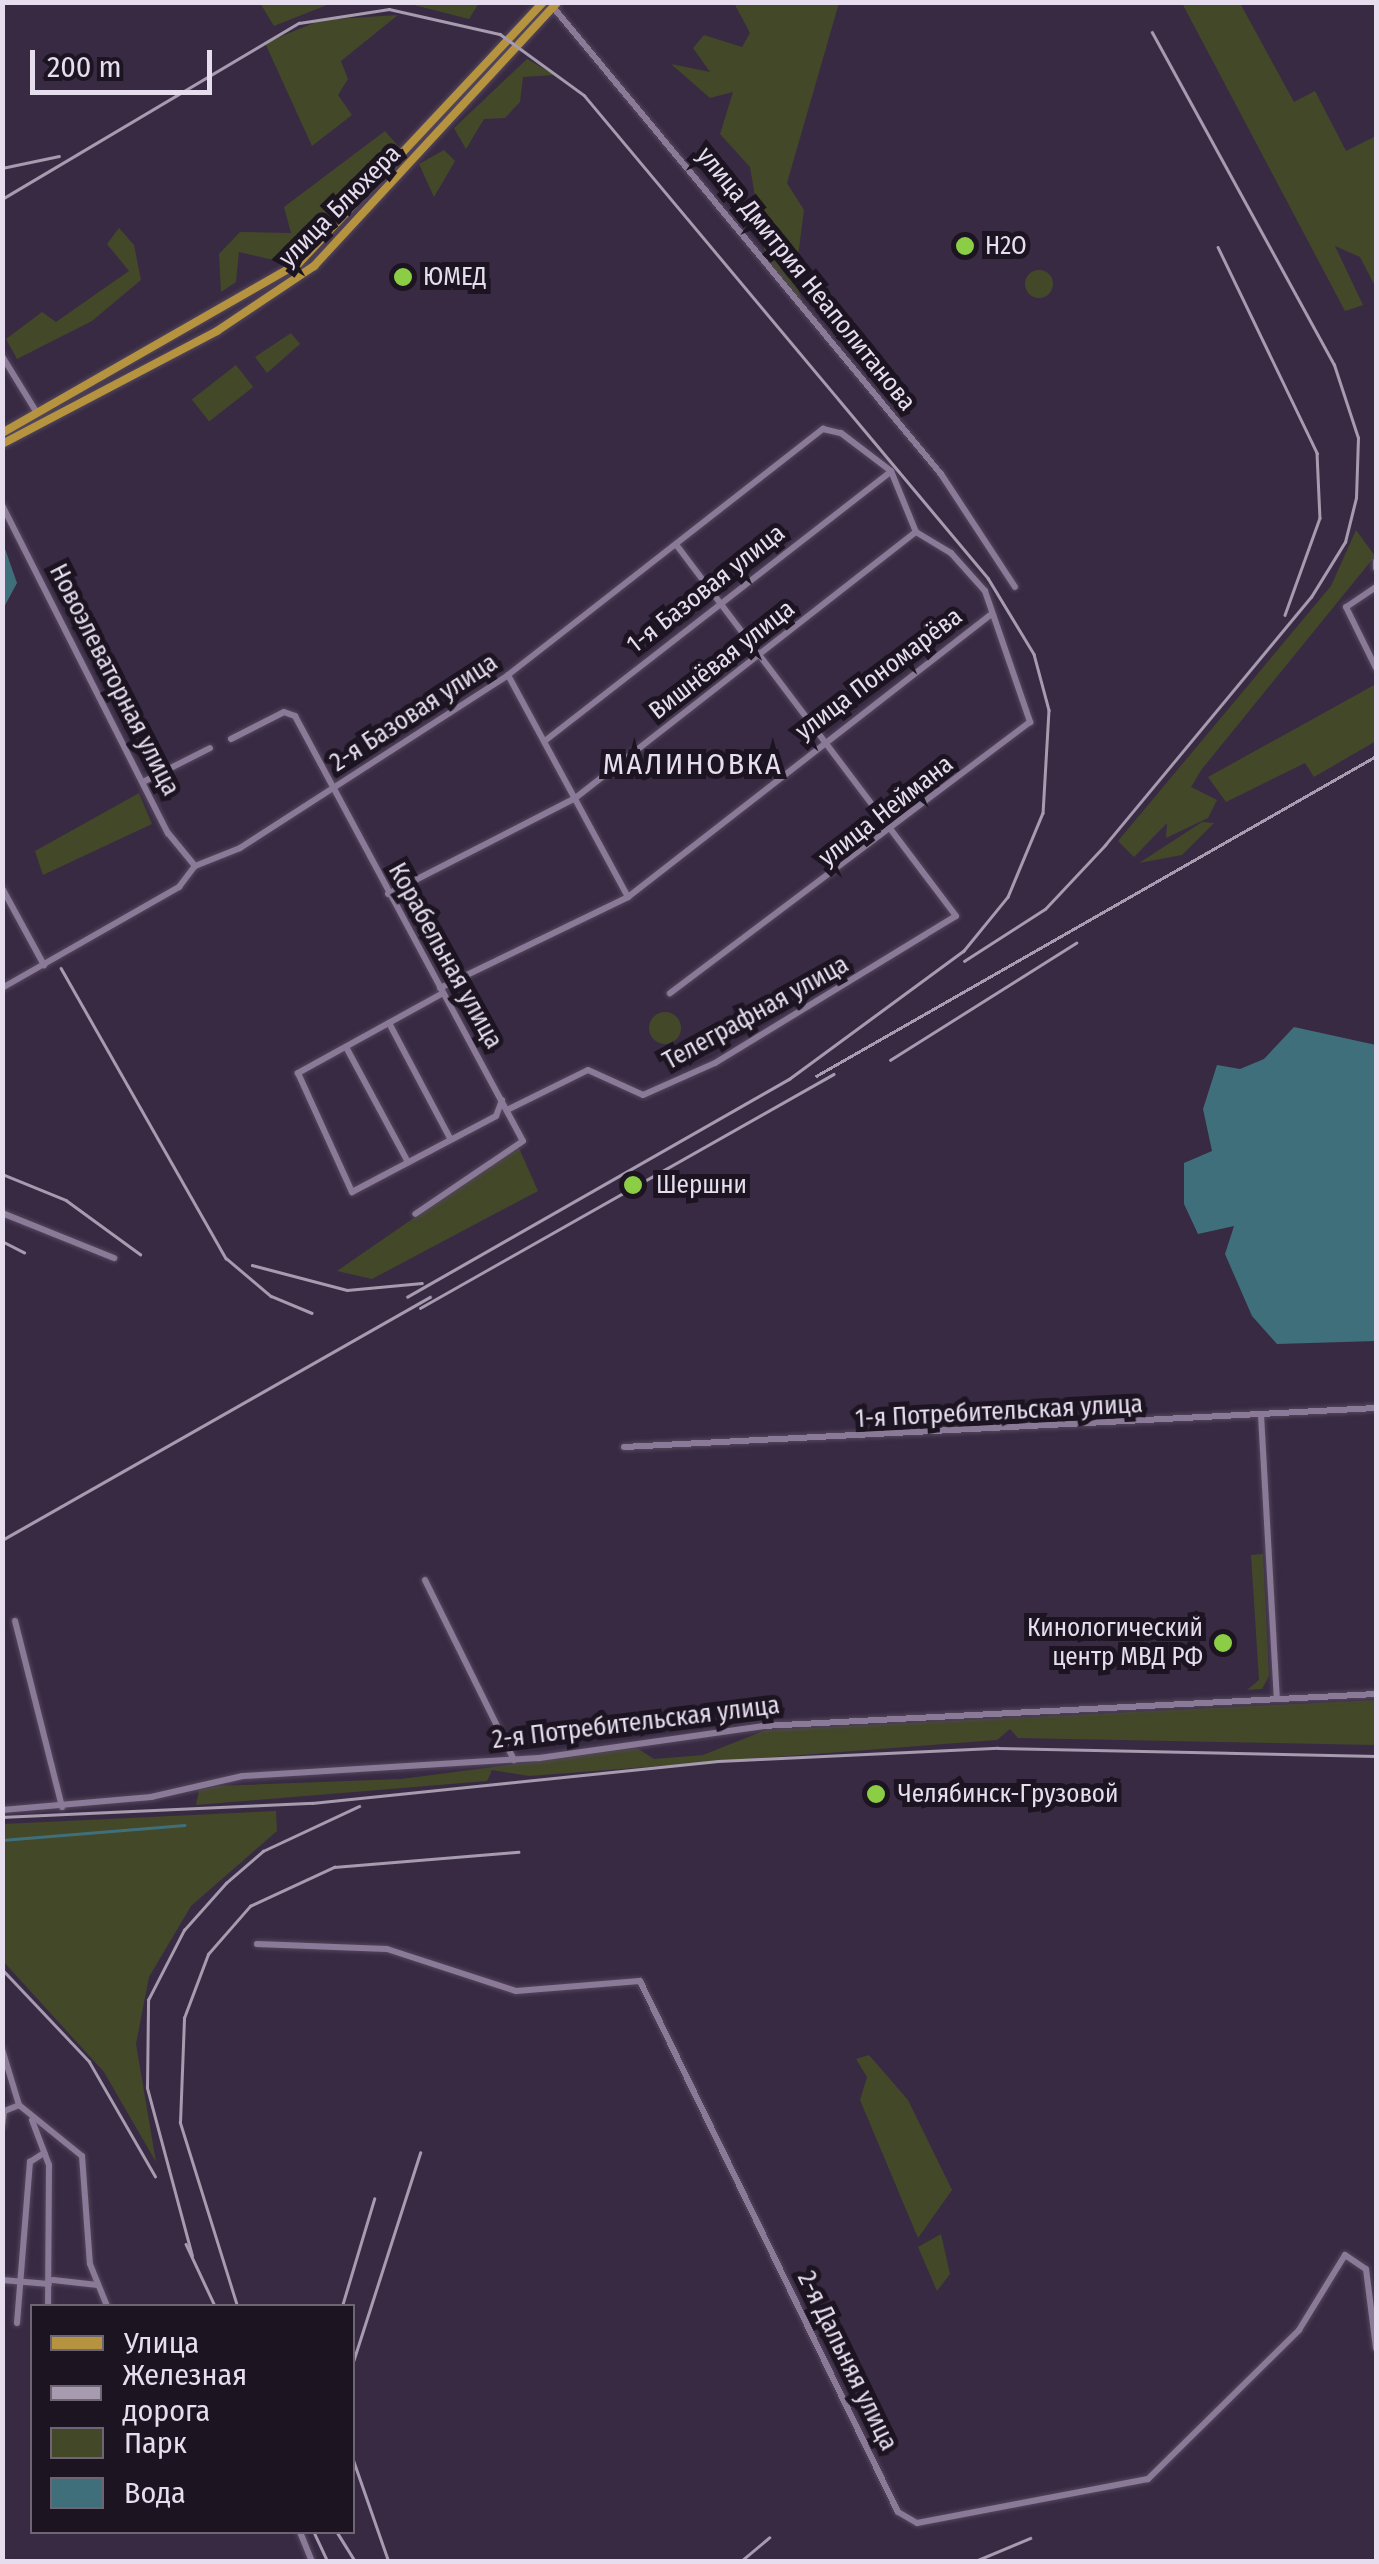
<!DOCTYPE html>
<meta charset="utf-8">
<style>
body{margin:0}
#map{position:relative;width:1379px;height:2564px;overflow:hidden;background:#382a43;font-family:"Fira Sans Condensed",sans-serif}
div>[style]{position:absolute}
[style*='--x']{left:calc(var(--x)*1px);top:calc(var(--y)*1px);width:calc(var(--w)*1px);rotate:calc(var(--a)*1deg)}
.green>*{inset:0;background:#434829;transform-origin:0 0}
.round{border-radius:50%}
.water>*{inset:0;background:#3f6f7b}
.stream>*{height:2.5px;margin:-1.25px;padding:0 1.25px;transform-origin:1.25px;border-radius:1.25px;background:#3f6f7b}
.roads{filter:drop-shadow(0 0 2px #53475c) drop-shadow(0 0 2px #53475c)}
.minor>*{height:6px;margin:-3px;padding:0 3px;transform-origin:3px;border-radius:3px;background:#8a7a98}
.major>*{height:8px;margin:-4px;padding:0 4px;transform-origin:4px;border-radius:4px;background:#b6943f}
.rail>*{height:2.5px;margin:-1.25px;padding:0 1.25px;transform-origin:1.25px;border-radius:1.25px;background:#a69baf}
.dots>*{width:28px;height:28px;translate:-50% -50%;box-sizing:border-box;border:5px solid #1c1521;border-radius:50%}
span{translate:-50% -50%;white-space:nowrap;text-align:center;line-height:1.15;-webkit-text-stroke:10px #1c1521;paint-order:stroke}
.street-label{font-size:25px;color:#e6deee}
.poi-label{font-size:25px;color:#e6deee}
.left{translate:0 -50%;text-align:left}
.right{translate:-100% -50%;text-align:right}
.quarter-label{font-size:30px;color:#e6deee;letter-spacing:2.5px}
.frame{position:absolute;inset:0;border:5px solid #e6deee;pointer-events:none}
.legend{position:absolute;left:30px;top:2304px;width:325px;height:230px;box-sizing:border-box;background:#1c1521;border:2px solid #6d6573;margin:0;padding:12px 18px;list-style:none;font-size:30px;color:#e6deee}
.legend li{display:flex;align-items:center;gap:20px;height:50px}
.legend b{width:50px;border:2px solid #6d6573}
.scale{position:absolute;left:30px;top:50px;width:182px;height:45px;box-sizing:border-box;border:5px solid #e6deee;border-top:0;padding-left:12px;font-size:30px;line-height:35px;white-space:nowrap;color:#e6deee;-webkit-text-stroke:8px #1c1521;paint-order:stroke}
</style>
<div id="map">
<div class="green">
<div style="clip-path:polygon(402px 2px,479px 2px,479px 3px,469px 19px)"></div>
<div style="clip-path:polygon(260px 3px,332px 3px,274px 26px)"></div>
<div style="clip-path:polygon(734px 3px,839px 3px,787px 183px,804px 210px,795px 279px,805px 312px,766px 260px,750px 167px,720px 134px,733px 92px,710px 98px,671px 64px,710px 72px,693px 48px,704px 35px,742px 47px,750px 33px)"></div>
<div style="clip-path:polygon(1182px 3px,1240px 3px,1294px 102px,1315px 91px,1346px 151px,1376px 136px,1376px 288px,1360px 257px,1335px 246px,1363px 305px,1345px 311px)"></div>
<div style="clip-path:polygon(398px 15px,341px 61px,348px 79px,338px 95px,352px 115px,312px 146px,265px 43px,321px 20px)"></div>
<div style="clip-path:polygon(527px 59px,555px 75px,523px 77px,520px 102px,505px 118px,484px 119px,466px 149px,454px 128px)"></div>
<div style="clip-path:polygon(385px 131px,399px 147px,295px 251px,278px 261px,239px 252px,236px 282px,221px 292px,219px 254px,240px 232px,291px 233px,284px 207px)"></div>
<div style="clip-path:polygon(444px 150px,455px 161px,434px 197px,419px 164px)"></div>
<div style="clip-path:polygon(119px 228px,134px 245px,141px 280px,92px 321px,17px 359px,6px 339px,42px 312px,56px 322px,129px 271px,107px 244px)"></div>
<div class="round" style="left:1025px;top:270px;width:28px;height:28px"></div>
<div style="clip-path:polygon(291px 333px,300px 344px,267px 373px,255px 357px)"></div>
<div style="left:236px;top:365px;width:28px;height:56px;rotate:52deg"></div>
<div style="clip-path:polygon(1356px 530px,1375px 556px,1202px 769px,1191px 787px,1217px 800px,1208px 818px,1166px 838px,1167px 823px,1134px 857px,1118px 841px,1331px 586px)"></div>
<div style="clip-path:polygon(1376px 684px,1376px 741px,1314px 777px,1305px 763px,1226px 802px,1208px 777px)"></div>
<div style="clip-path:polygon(139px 793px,152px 824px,43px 875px,35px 851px)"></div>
<div style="clip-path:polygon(1202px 822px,1214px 823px,1182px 855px,1139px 863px)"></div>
<div class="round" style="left:649px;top:1012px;width:32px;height:32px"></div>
<div style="clip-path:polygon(518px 1146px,538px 1191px,372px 1279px,337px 1271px)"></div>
<div style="clip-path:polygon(1263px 1554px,1269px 1676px,1262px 1689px,1247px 1690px,1259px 1680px,1251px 1555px)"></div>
<div style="clip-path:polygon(1376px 1700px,1376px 1745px,1018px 1738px,1010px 1729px,997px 1740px,529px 1776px,492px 1770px,487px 1781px,196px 1805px,199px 1790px,217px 1786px,401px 1779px,637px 1748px,654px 1759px,703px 1755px,766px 1730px)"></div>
<div style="clip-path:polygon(276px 1811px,277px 1831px,191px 1906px,149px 1977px,136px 2044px,156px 2162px,104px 2072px,3px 1961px,3px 1824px)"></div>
<div style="clip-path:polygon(869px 2055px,908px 2100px,952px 2190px,918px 2238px,860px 2100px,867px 2077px,856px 2059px)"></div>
<div style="clip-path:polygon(941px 2234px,950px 2274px,937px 2291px,918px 2247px)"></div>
</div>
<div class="water">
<div style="clip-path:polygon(3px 543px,17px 583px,3px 609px,2px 609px)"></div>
<div style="clip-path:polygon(1294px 1027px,1376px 1045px,1376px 1341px,1277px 1344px,1252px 1316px,1225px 1254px,1234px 1226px,1198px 1234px,1184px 1204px,1184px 1163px,1212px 1151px,1203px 1109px,1217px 1065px,1240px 1069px,1264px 1059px)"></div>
</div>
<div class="stream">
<div style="--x:2;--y:1840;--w:183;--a:-4.7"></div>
</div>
<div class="roads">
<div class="minor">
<div style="--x:553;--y:7;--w:607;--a:50.28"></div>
<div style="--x:941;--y:474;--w:135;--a:56.8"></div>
<div style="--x:2;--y:356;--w:67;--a:58.4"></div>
<div style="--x:2;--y:505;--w:368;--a:63.2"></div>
<div style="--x:168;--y:833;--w:43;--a:50.7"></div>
<div style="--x:1376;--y:561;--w:7;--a:90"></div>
<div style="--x:1376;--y:587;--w:36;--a:146"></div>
<div style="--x:1346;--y:607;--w:68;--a:63.8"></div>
<div style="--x:508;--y:675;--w:252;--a:61.6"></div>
<div style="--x:231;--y:739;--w:59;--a:-27"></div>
<div style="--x:284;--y:712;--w:12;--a:20"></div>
<div style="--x:295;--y:716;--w:482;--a:61.8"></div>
<div style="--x:523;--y:1141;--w:130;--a:145.9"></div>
<div style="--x:546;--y:740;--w:437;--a:-37.9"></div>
<div style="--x:143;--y:782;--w:75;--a:-26.9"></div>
<div style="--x:195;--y:866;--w:48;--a:-21.8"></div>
<div style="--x:240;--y:848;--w:319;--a:-32.8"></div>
<div style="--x:508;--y:675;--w:400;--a:-38"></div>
<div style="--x:823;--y:429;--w:18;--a:13"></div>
<div style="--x:841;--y:433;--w:63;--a:37.2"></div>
<div style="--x:891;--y:471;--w:66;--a:67.7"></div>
<div style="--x:916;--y:532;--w:41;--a:31"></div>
<div style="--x:951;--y:553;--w:51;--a:48.2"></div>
<div style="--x:985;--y:591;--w:139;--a:71"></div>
<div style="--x:1030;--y:722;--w:451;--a:143"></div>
<div style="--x:2;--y:888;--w:88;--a:61.4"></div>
<div style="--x:388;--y:894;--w:209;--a:-27.1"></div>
<div style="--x:574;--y:799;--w:434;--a:-38"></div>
<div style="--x:2;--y:988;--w:204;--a:-29.7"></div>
<div style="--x:179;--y:887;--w:26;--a:-53"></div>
<div style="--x:440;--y:988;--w:209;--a:-25.8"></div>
<div style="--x:628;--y:897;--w:460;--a:-37.9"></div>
<div style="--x:443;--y:993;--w:166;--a:151.1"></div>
<div style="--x:298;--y:1073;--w:131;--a:65.6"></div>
<div style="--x:352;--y:1192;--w:163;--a:-27.8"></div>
<div style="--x:496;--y:1116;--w:17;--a:-69"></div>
<div style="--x:389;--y:1023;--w:132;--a:62.1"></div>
<div style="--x:346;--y:1047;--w:131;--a:61.7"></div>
<div style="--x:507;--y:1110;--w:90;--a:-26.3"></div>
<div style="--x:588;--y:1070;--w:60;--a:24.4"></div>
<div style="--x:643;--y:1095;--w:79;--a:-24"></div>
<div style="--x:715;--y:1063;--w:282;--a:-31.4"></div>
<div style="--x:956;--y:916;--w:462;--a:-127"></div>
<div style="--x:2;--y:1213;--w:121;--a:21.9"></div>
<div style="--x:1261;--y:1415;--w:284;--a:86.8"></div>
<div style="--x:624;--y:1447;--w:753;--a:-2.97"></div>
<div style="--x:425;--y:1580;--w:201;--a:63.7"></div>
<div style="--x:15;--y:1621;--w:192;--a:75.8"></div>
<div style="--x:2;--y:1810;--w:150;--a:-5"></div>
<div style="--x:151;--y:1797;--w:94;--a:-12.9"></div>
<div style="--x:243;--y:1776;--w:297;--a:-3.5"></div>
<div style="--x:539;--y:1758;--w:226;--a:-8.1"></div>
<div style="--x:763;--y:1726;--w:614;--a:-2.99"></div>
<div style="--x:257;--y:1944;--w:130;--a:2.2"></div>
<div style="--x:387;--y:1949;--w:136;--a:18"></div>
<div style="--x:516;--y:1991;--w:124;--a:-4.6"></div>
<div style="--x:640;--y:1981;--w:590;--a:64.09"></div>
<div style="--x:898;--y:2512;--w:22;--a:30"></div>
<div style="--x:917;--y:2523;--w:235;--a:-10.8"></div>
<div style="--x:1148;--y:2479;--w:212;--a:-44.6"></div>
<div style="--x:1299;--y:2330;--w:88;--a:-58.5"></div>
<div style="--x:1345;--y:2255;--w:25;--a:34"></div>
<div style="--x:1366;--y:2269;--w:80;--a:82.8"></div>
<div style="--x:2;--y:2049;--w:59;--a:73.1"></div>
<div style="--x:19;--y:2105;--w:81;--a:39"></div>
<div style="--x:82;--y:2156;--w:108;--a:85.8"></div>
<div style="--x:90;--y:2264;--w:45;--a:68"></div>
<div style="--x:2;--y:2112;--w:18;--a:-22"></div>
<div style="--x:32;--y:2120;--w:48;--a:69.3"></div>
<div style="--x:49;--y:2165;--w:141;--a:90.4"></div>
<div style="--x:2;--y:2126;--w:14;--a:-82"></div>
<div style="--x:2;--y:2280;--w:47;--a:4.9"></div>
<div style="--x:53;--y:2280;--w:45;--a:6.3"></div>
<div style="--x:17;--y:2323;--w:162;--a:-85.4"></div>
<div style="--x:30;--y:2162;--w:17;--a:-33"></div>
<div style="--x:300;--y:2532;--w:32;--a:68"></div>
</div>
<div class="major">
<div style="--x:2;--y:433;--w:342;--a:-29.8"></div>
<div style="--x:299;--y:263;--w:357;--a:-46.9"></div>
<div style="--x:2;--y:444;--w:243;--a:-27.7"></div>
<div style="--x:217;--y:331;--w:117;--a:-33.8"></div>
<div style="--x:314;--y:266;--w:359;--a:-47.3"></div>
</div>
</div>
<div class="rail">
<div style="--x:2;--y:168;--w:58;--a:-11.9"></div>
<div style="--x:2;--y:199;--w:345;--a:-30.7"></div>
<div style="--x:299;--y:23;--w:91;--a:-8.8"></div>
<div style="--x:389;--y:9;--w:114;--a:12.7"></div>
<div style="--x:500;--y:34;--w:104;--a:36"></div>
<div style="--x:584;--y:95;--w:630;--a:50.09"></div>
<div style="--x:988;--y:578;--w:89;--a:58.8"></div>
<div style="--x:1034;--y:654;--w:58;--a:75"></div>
<div style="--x:1049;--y:710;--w:103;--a:93.3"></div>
<div style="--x:1043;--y:813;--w:91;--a:112.6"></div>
<div style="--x:1008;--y:897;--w:70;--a:129.2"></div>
<div style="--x:964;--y:951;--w:216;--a:143.7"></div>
<div style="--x:790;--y:1079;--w:440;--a:150.3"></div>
<div style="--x:1218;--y:247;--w:229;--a:64.3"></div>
<div style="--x:1317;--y:453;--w:65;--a:87.4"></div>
<div style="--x:1320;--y:518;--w:103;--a:109.8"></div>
<div style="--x:964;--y:961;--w:96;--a:-32.7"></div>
<div style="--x:1045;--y:909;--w:88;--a:-46.8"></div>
<div style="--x:1105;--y:845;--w:322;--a:-50.3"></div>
<div style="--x:1311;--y:597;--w:65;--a:-58.3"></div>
<div style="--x:1345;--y:542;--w:45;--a:-76"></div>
<div style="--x:1356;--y:498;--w:60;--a:-88.1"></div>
<div style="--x:1358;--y:438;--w:77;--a:-108.2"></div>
<div style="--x:1334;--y:365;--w:379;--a:-118.7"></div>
<div style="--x:61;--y:968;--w:334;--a:60.4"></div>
<div style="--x:226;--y:1258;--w:59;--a:40.2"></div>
<div style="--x:271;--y:1296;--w:44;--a:22.5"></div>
<div style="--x:890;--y:1060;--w:220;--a:-32.2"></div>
<div style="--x:816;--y:1076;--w:645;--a:-29.74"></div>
<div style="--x:2;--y:1174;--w:69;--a:22.1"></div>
<div style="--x:66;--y:1200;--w:92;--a:36.1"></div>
<div style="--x:2;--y:1241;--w:25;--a:27"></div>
<div style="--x:252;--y:1265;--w:98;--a:14.7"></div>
<div style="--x:347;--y:1290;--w:75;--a:-5.3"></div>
<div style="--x:420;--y:1308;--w:475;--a:-29.5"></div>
<div style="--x:2;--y:1540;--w:492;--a:-29.6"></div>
<div style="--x:2;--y:1817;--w:310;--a:-2.6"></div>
<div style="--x:312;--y:1803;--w:408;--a:-5.9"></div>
<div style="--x:718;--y:1761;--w:280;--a:-2.7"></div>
<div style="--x:998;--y:1748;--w:378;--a:1.2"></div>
<div style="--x:2;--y:1969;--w:127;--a:46.6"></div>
<div style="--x:89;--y:2061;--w:133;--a:60.1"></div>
<div style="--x:186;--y:2244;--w:68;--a:64.9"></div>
<div style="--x:192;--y:2256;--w:174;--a:-105"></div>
<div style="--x:147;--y:2088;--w:88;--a:-89.3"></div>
<div style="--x:148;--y:2000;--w:79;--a:-62.8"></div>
<div style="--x:184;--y:1930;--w:63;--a:-48.2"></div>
<div style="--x:226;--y:1883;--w:49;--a:-40.9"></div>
<div style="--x:263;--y:1851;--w:106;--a:-25.1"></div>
<div style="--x:237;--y:2306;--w:192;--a:-107.3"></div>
<div style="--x:180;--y:2123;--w:105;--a:-87.8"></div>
<div style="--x:184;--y:2018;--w:68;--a:-69.4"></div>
<div style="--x:208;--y:1954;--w:64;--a:-48.8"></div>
<div style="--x:250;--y:1906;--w:93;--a:-24.9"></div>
<div style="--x:334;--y:1867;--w:185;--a:-4.7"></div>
<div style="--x:342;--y:2306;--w:112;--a:-73.3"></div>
<div style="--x:352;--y:2365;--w:223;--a:-72.2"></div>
<div style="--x:352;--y:2456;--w:112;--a:70.8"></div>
<div style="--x:314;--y:2532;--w:33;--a:65"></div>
<div style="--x:337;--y:2532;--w:36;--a:58"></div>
<div style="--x:740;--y:2562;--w:38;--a:-40"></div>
<div style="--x:973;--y:2562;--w:62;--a:-22.8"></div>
</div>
<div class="dots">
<div style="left:965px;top:246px;background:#8bce46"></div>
<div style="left:403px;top:277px;background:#8bce46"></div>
<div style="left:633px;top:1185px;background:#8bce46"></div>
<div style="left:1223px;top:1643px;background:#8bce46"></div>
<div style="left:876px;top:1794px;background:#8bce46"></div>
</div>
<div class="street-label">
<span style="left:340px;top:206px;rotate:-45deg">улица Блюхера</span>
<span style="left:806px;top:279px;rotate:51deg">улица Дмитрия Неаполитанова</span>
<span style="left:706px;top:589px;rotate:-38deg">1-я Базовая улица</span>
<span style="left:722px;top:660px;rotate:-38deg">Вишнёвая улица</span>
<span style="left:879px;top:674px;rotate:-37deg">улица Пономарёва</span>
<span style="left:114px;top:680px;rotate:63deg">Новоэлеваторная улица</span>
<span style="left:414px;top:713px;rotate:-33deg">2-я Базовая улица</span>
<span style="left:886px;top:811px;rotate:-38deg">улица Неймана</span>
<span style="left:445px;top:956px;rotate:61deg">Корабельная улица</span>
<span style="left:756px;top:1013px;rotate:-29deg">Телеграфная улица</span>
<span style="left:999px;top:1412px;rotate:-3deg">1-я Потребительская улица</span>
<span style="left:636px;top:1723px;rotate:-7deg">2-я Потребительская улица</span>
<span style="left:847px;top:2361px;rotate:64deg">2-я Дальняя улица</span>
</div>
<div class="poi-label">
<span class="left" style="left:985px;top:246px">H2O</span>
<span class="left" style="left:423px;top:277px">ЮМЕД</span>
<span class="left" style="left:656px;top:1185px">Шершни</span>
<span class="right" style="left:1203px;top:1643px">Кинологический<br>центр МВД РФ</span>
<span class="left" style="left:898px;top:1794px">Челябинск-Грузовой</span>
</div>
<div class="quarter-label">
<span style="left:693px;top:764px">МАЛИНОВКА</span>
</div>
<div class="frame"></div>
<ul class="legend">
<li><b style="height:12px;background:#b6943f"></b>Улица</li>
<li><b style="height:12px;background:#a69baf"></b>Железная дорога</li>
<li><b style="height:28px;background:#434829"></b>Парк</li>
<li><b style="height:28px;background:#3f6f7b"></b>Вода</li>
</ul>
<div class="scale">200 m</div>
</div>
